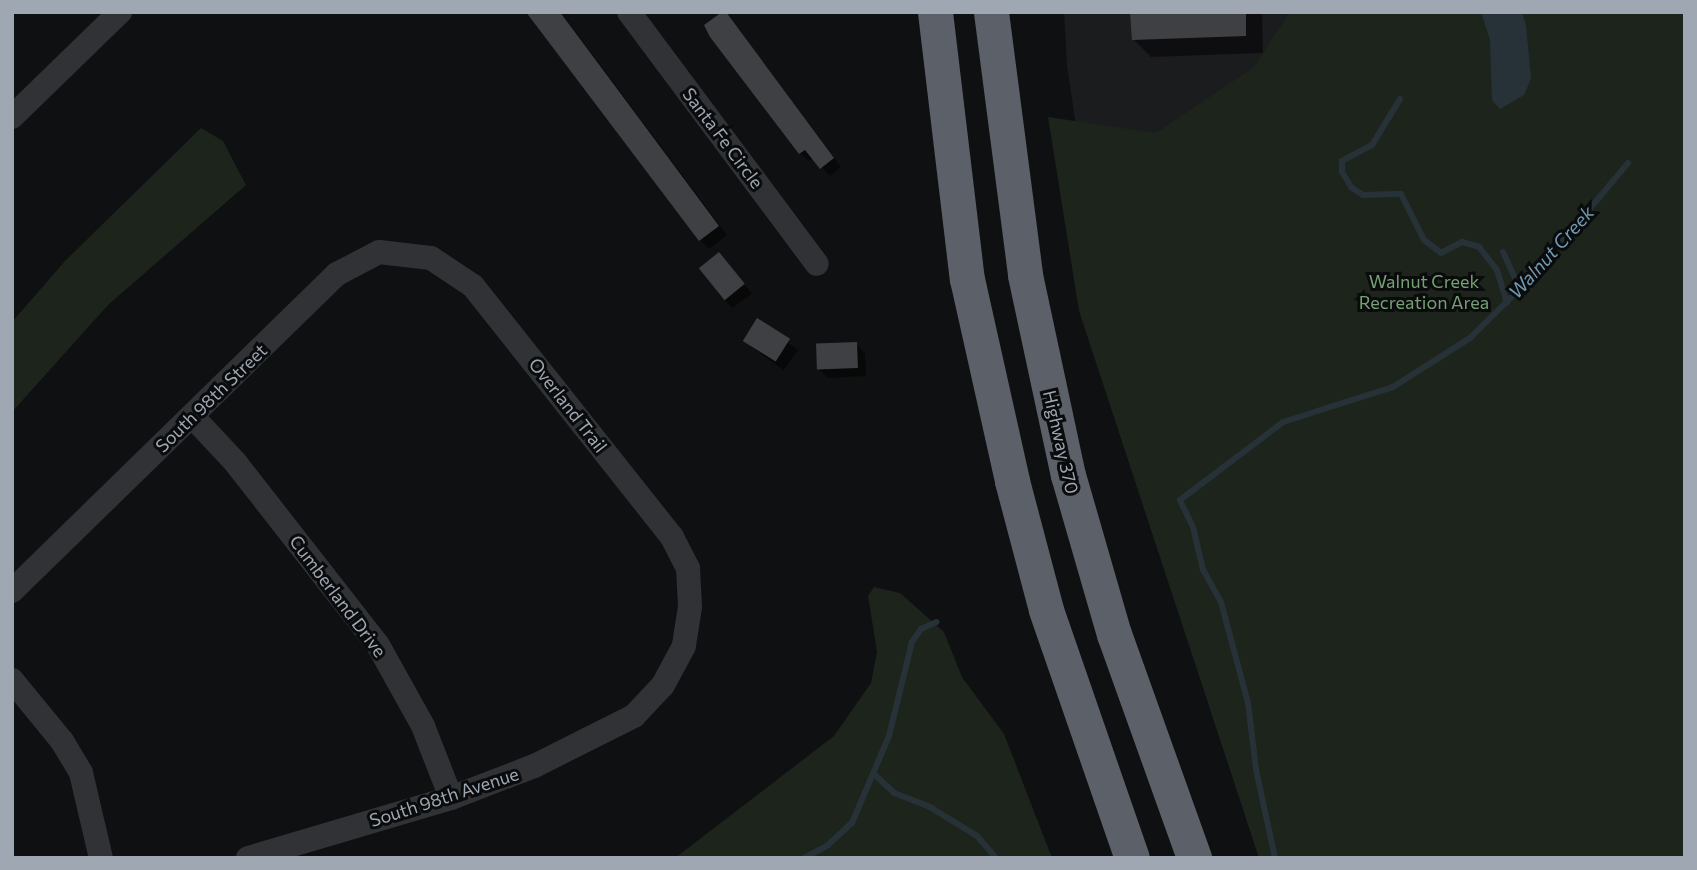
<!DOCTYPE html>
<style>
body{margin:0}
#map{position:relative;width:1697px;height:870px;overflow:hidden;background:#0f1011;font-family:Commissioner,sans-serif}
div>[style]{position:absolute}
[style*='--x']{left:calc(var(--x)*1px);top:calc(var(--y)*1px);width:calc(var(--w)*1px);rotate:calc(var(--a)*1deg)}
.built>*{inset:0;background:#1b1c1e}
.green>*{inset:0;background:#1c241c}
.water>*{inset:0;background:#273238}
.shadow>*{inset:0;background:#0007;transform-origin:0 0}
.stream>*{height:6px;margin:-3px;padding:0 3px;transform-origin:3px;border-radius:3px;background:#273238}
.building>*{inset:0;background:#3e4044;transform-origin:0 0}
.minor>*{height:24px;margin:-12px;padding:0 12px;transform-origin:12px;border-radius:12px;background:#303236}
.highway>*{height:35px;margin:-17.5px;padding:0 17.5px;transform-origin:17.5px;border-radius:17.5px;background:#5c6068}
span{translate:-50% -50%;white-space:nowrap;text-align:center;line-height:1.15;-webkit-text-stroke:6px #0a0b0c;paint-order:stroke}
.street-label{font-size:18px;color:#9fa7b3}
.park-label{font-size:18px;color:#76a074}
.water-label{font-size:19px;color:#729ab2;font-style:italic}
.frame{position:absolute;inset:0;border:14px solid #9fa7b3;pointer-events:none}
</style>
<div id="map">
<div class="built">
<div style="clip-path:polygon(1064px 12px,1340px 12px,1093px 243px,1067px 65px)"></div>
</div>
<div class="green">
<div style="clip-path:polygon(1290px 12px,1685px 12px,1685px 858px,1259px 858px,1079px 311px,1048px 117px,1156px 133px,1254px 67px)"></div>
<div style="clip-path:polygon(201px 128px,223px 141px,246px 185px,108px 305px,12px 412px,12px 322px,65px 261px)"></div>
<div style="clip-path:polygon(874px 587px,900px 593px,944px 632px,962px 677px,1004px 734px,1052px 858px,675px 858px,834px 736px,871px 683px,877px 652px,868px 596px)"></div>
</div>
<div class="water">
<div style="clip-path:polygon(1481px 12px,1522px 12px,1526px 25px,1531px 79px,1524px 95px,1500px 109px,1492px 100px,1490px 40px)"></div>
</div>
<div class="shadow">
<div style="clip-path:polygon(529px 12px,561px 12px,727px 235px,709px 249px,700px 240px)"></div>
<div style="clip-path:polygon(725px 12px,841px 167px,830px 176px,813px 158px,809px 161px,800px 153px)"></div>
<div style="clip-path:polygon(1132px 12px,1262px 12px,1263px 53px,1151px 57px,1133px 39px)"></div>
<div style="clip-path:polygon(727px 263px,752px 294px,732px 308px,724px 299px)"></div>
<div style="left:757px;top:320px;width:51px;height:25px;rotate:36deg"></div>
<div style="clip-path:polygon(856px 344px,865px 353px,866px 376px,828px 378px,819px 369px)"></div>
</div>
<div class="stream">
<div style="--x:1400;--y:99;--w:54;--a:121.3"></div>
<div style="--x:1372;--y:145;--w:34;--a:152"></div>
<div style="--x:1342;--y:161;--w:11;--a:90"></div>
<div style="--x:1342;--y:172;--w:19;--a:58"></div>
<div style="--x:1352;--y:188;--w:13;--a:32"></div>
<div style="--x:1363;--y:195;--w:38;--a:-2"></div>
<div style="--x:1401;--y:194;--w:51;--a:63.4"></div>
<div style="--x:1424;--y:240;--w:21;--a:37"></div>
<div style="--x:1441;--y:253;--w:24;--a:-28"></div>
<div style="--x:1462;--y:242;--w:18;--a:16"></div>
<div style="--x:1479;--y:247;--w:29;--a:52"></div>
<div style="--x:1497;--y:270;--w:34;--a:73"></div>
<div style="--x:1503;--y:252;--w:41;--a:65.3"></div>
<div style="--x:875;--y:775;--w:26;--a:43"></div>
<div style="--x:894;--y:793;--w:39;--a:21"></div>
<div style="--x:930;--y:807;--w:55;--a:31.7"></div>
<div style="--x:977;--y:836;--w:29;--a:49"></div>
<div style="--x:804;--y:858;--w:27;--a:-28"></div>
<div style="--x:828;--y:845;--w:33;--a:-43"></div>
<div style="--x:852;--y:823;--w:95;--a:-67"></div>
<div style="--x:889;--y:736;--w:97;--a:-76.3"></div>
<div style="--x:912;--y:642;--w:16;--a:-55"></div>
<div style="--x:921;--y:629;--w:17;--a:-24"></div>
<div style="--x:1275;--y:858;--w:91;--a:-102.1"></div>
<div style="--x:1256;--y:769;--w:66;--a:-96.9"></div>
<div style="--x:1248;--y:703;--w:105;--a:-105"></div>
<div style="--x:1221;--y:602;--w:37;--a:-119"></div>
<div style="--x:1203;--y:570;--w:44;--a:-103.1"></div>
<div style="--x:1193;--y:527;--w:30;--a:-116"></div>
<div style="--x:1180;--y:500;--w:129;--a:-37.1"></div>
<div style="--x:1283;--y:422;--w:115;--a:-17.7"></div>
<div style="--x:1393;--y:387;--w:91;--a:-32.5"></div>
<div style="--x:1470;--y:338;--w:91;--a:-44.6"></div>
<div style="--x:1535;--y:274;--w:145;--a:-50"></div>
</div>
<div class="building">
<div style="clip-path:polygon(526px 12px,560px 12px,719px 226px,699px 241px)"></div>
<div style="clip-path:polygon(722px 12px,726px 12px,834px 158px,820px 169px,805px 150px,799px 154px,710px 37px,704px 25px)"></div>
<div style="clip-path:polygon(1130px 12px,1246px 12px,1246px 36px,1132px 40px)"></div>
<div style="left:719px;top:252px;width:41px;height:26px;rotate:51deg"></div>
<div style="left:757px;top:318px;width:39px;height:27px;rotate:32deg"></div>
<div style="left:857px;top:342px;width:26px;height:41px;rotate:88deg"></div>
</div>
<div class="minor">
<div style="--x:629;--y:12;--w:314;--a:53.3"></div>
<div style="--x:12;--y:117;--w:151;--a:-44.2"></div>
<div style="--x:192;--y:416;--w:63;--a:46.9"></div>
<div style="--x:235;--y:462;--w:232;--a:52"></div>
<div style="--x:378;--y:645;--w:93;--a:60.9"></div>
<div style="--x:423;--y:726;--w:77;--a:68.7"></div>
<div style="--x:12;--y:591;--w:454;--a:-44.3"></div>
<div style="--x:337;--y:274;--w:47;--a:-27.6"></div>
<div style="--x:379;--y:252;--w:52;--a:6.6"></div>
<div style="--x:431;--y:258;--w:50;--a:33.7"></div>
<div style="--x:473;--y:286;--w:320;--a:51.6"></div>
<div style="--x:672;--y:537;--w:35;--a:63"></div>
<div style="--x:688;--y:568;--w:39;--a:87"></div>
<div style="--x:690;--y:607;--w:39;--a:99"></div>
<div style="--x:684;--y:646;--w:44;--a:118.3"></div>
<div style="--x:663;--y:685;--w:42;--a:133.1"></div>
<div style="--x:634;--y:716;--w:112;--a:153.4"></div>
<div style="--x:534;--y:766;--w:89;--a:158.9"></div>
<div style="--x:451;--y:798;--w:212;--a:163.5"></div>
<div style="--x:12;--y:680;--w:79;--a:50.7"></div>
<div style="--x:62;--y:741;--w:37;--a:59"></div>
<div style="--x:81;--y:773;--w:87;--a:76.8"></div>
</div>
<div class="highway">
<div style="--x:935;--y:12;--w:269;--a:83.2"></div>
<div style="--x:967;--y:279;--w:207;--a:77.4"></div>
<div style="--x:1012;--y:481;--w:133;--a:75.2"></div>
<div style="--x:1046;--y:610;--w:262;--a:70.9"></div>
<div style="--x:991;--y:12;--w:265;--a:82.6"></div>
<div style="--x:1025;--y:275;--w:205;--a:77.9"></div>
<div style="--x:1068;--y:475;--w:166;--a:73.9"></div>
<div style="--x:1114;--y:634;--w:238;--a:70.3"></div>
</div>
<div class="street-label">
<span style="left:723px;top:138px;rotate:53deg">Santa Fe Circle</span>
<span style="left:211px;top:398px;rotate:-44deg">South 98th Street</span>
<span style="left:568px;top:405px;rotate:52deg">Overland Trail</span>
<span style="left:1061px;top:442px;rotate:77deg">Highway 370</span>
<span style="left:338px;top:596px;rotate:53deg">Cumberland Drive</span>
<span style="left:444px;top:797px;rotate:-18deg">South 98th Avenue</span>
</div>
<div class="park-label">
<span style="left:1424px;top:292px">Walnut Creek<br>Recreation Area</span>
</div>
<div class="water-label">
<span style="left:1551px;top:252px;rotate:-48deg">Walnut Creek</span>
</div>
<div class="frame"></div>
</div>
